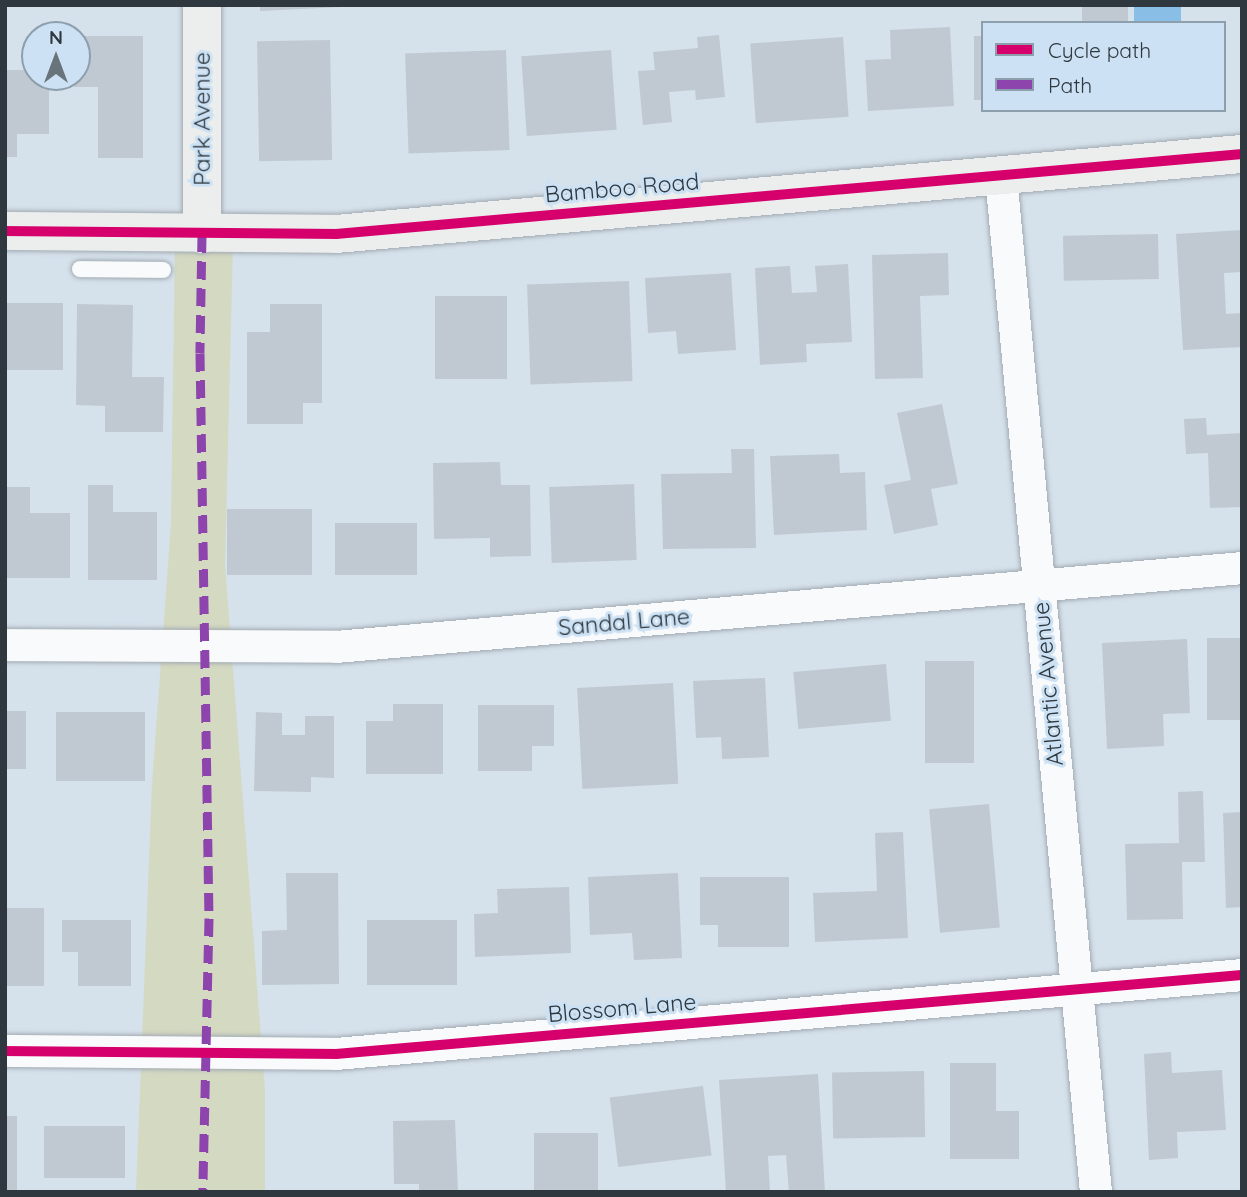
<!DOCTYPE html>
<style>
body{margin:0}
#map{position:relative;width:1247px;height:1197px;overflow:hidden;background:#d5e1eb;font-family:Quicksand,sans-serif}
div>[style]{position:absolute}
[style*='--x']{left:calc(var(--x)*1px);top:calc(var(--y)*1px);width:calc(var(--w)*1px);rotate:calc(var(--a)*1deg)}
.green>*{inset:0;background:#d4d9c1}
.water>*{inset:0;background:#89bfe7;transform-origin:0 0}
.building>*{inset:0;background:#c0c9d1;transform-origin:0 0}
.roads{filter:drop-shadow(0 0 2px #a2abb3) drop-shadow(0 0 2px #a2abb3)}
.lane>*{height:16px;margin:-8px;padding:0 8px;transform-origin:8px;border-radius:8px;background:#f9fafc}
.street>*{height:32px;margin:-16px;padding:0 16px;transform-origin:16px;border-radius:16px;background:#f9fafc}
.secondary>*{height:38px;margin:-19px;padding:0 19px;transform-origin:19px;border-radius:19px;background:#eceeed}
.quiet>*{height:9px;margin-top:-4.5px;transform-origin:0;background:repeating-linear-gradient(90deg,#8e44ad 0 18px,transparent 0 27px)}
.cycleway>*{height:10px;margin:-5px;padding:0 5px;transform-origin:5px;border-radius:5px;background:#d6006c}
span{translate:-50% -50%;white-space:nowrap;text-align:center;line-height:1.15;-webkit-text-stroke:6px #cce2f4;paint-order:stroke}
.street-label{font-size:23px;color:#2f383f}
.frame{position:absolute;inset:0;border:7px solid #2f383f;pointer-events:none}
.legend{position:absolute;left:981px;top:21px;width:245px;height:91px;box-sizing:border-box;background:#cce2f4;border:2px solid #8d9eac;margin:0;padding:9px 12px;list-style:none;font-size:21px;color:#2f383f}
.legend li{display:flex;align-items:center;gap:14px;height:35px}
.legend b{width:35px;border:2px solid #8d9eac}
.north{position:absolute;left:21px;top:21px;width:70px;height:70px;box-sizing:border-box;background:#cce2f4;border:2px solid #8d9eac;border-radius:50%;rotate:0deg;font-size:19px;font-weight:700;line-height:28px;text-align:center;color:#2f383f}
.north::after{content:'';display:block;margin:auto;width:24px;height:32px;background:#69737b;clip-path:polygon(50% 0,100% 100%,50% 72%,0 100%)}
</style>
<div id="map">
<div class="green">
<div style="clip-path:polygon(175px 241px,233px 241px,225px 565px,265px 1091px,265px 1192px,136px 1192px,152px 785px,171px 524px)"></div>
</div>
<div class="water">
<div style="left:1134px;top:5px;width:47px;height:18px"></div>
</div>
<div class="building">
<div style="clip-path:polygon(260px 5px,341px 5px,341px 7px,260px 11px)"></div>
<div style="left:1082px;top:5px;width:46px;height:18px"></div>
<div style="clip-path:polygon(950px 27px,954px 106px,868px 111px,865px 60px,891px 59px,890px 30px)"></div>
<div style="clip-path:polygon(719px 35px,725px 97px,696px 100px,695px 90px,669px 92px,672px 122px,643px 125px,638px 71px,655px 70px,653px 52px,698px 48px,697px 37px)"></div>
<div style="clip-path:polygon(77px 36px,143px 36px,143px 158px,98px 158px,98px 87px,74px 87px)"></div>
<div style="left:974px;top:36px;width:9px;height:64px"></div>
<div style="left:843px;top:37px;width:80px;height:93px;rotate:86deg"></div>
<div style="left:330px;top:40px;width:120px;height:73px;rotate:89deg"></div>
<div style="left:506px;top:50px;width:100px;height:101px;rotate:88deg"></div>
<div style="left:611px;top:50px;width:80px;height:90px;rotate:86deg"></div>
<div style="clip-path:polygon(5px 70px,35px 70px,35px 77px,49px 77px,49px 134px,17px 134px,17px 157px,5px 157px)"></div>
<div style="clip-path:polygon(1242px 230px,1242px 272px,1224px 273px,1226px 314px,1242px 313px,1242px 347px,1183px 350px,1176px 234px)"></div>
<div style="left:1158px;top:234px;width:45px;height:95px;rotate:89deg"></div>
<div style="clip-path:polygon(948px 253px,949px 295px,920px 296px,923px 378px,875px 379px,872px 255px)"></div>
<div style="clip-path:polygon(848px 264px,852px 342px,806px 344px,807px 362px,760px 365px,755px 268px,790px 266px,792px 293px,817px 292px,815px 266px)"></div>
<div style="clip-path:polygon(731px 273px,736px 350px,678px 354px,676px 331px,648px 333px,645px 278px)"></div>
<div style="left:629px;top:281px;width:100px;height:102px;rotate:88deg"></div>
<div style="left:435px;top:296px;width:72px;height:83px"></div>
<div style="left:5px;top:303px;width:58px;height:67px"></div>
<div style="clip-path:polygon(77px 304px,133px 305px,132px 377px,164px 377px,163px 432px,105px 432px,105px 406px,76px 405px)"></div>
<div style="clip-path:polygon(270px 304px,322px 304px,322px 403px,303px 403px,303px 424px,247px 424px,247px 332px,270px 332px)"></div>
<div style="clip-path:polygon(942px 404px,958px 484px,931px 489px,938px 525px,894px 534px,884px 485px,911px 480px,897px 413px)"></div>
<div style="clip-path:polygon(1206px 418px,1207px 435px,1242px 433px,1242px 507px,1210px 508px,1208px 453px,1186px 454px,1184px 419px)"></div>
<div style="clip-path:polygon(731px 449px,754px 449px,756px 548px,663px 549px,661px 474px,732px 473px)"></div>
<div style="clip-path:polygon(839px 454px,840px 473px,865px 472px,867px 530px,774px 535px,770px 456px)"></div>
<div style="clip-path:polygon(500px 462px,501px 485px,530px 485px,531px 556px,490px 557px,490px 538px,434px 539px,433px 463px)"></div>
<div style="left:634px;top:484px;width:76px;height:85px;rotate:88deg"></div>
<div style="clip-path:polygon(88px 485px,113px 485px,113px 512px,157px 512px,157px 580px,88px 580px)"></div>
<div style="clip-path:polygon(5px 487px,30px 487px,30px 513px,70px 513px,70px 578px,5px 578px)"></div>
<div style="left:227px;top:509px;width:85px;height:66px"></div>
<div style="left:335px;top:523px;width:82px;height:52px"></div>
<div style="left:1242px;top:638px;width:82px;height:35px;rotate:90deg"></div>
<div style="clip-path:polygon(1187px 639px,1190px 713px,1163px 714px,1164px 746px,1107px 749px,1102px 643px)"></div>
<div style="left:925px;top:661px;width:49px;height:102px"></div>
<div style="left:886px;top:664px;width:57px;height:93px;rotate:85deg"></div>
<div style="clip-path:polygon(765px 678px,769px 757px,722px 759px,721px 737px,696px 738px,693px 681px)"></div>
<div style="left:673px;top:683px;width:101px;height:96px;rotate:87deg"></div>
<div style="clip-path:polygon(393px 704px,443px 704px,443px 774px,366px 774px,366px 721px,393px 721px)"></div>
<div style="clip-path:polygon(478px 705px,554px 705px,554px 746px,532px 746px,532px 771px,478px 771px)"></div>
<div style="left:5px;top:711px;width:21px;height:58px"></div>
<div style="left:56px;top:712px;width:89px;height:69px"></div>
<div style="clip-path:polygon(256px 712px,282px 713px,282px 735px,305px 735px,305px 716px,334px 716px,334px 778px,311px 777px,311px 792px,254px 791px)"></div>
<div style="clip-path:polygon(1203px 791px,1205px 862px,1182px 862px,1183px 919px,1127px 920px,1125px 844px,1179px 843px,1178px 792px)"></div>
<div style="left:989px;top:804px;width:124px;height:60px;rotate:85deg"></div>
<div style="clip-path:polygon(1242px 812px,1242px 907px,1226px 908px,1223px 813px)"></div>
<div style="clip-path:polygon(903px 832px,908px 938px,815px 942px,813px 893px,877px 891px,875px 833px)"></div>
<div style="clip-path:polygon(286px 873px,338px 873px,339px 984px,262px 985px,262px 931px,287px 930px)"></div>
<div style="clip-path:polygon(678px 873px,682px 958px,634px 960px,632px 933px,590px 935px,588px 877px)"></div>
<div style="clip-path:polygon(700px 877px,789px 877px,789px 947px,718px 947px,718px 925px,700px 925px)"></div>
<div style="clip-path:polygon(569px 887px,571px 953px,475px 957px,474px 914px,498px 913px,497px 889px)"></div>
<div style="left:5px;top:908px;width:39px;height:78px"></div>
<div style="clip-path:polygon(62px 920px,131px 920px,131px 986px,78px 986px,78px 952px,62px 952px)"></div>
<div style="left:367px;top:920px;width:90px;height:65px"></div>
<div style="clip-path:polygon(1171px 1052px,1172px 1073px,1222px 1070px,1226px 1130px,1177px 1132px,1178px 1158px,1149px 1160px,1144px 1054px)"></div>
<div style="clip-path:polygon(950px 1063px,996px 1063px,996px 1111px,1019px 1111px,1019px 1159px,950px 1159px)"></div>
<div style="left:924px;top:1071px;width:66px;height:92px;rotate:89deg"></div>
<div style="clip-path:polygon(818px 1074px,825px 1192px,789px 1192px,786px 1155px,768px 1156px,770px 1192px,726px 1192px,719px 1080px)"></div>
<div style="left:703px;top:1086px;width:70px;height:94px;rotate:83deg"></div>
<div style="left:5px;top:1116px;width:12px;height:76px"></div>
<div style="clip-path:polygon(455px 1120px,458px 1192px,419px 1192px,419px 1184px,394px 1184px,393px 1121px)"></div>
<div style="left:44px;top:1126px;width:81px;height:52px"></div>
<div style="left:534px;top:1133px;width:64px;height:59px"></div>
</div>
<div class="roads">
<div class="lane">
<div style="--x:80;--y:269;--w:83;--a:0.7"></div>
</div>
<div class="street">
<div style="--x:1001;--y:176;--w:1020;--a:84.66"></div>
<div style="--x:5;--y:645;--w:331;--a:0.3"></div>
<div style="--x:336;--y:647;--w:909;--a:-4.98"></div>
<div style="--x:5;--y:1051;--w:331;--a:0.5"></div>
<div style="--x:336;--y:1054;--w:909;--a:-4.98"></div>
</div>
<div class="secondary">
<div style="--x:202;--y:5;--w:229;--a:90"></div>
<div style="--x:5;--y:231;--w:331;--a:0.5"></div>
<div style="--x:336;--y:234;--w:910;--a:-5.05"></div>
</div>
</div>
<div class="quiet">
<div style="--x:202;--y:234;--w:119;--a:91"></div>
<div style="--x:200;--y:353;--w:565;--a:89.09"></div>
<div style="--x:209;--y:918;--w:274;--a:91.3"></div>
</div>
<div class="cycleway">
<div style="--x:5;--y:231;--w:331;--a:0.5"></div>
<div style="--x:336;--y:234;--w:910;--a:-5.05"></div>
<div style="--x:5;--y:1051;--w:331;--a:0.5"></div>
<div style="--x:336;--y:1054;--w:909;--a:-4.98"></div>
</div>
<div class="street-label">
<span style="left:202px;top:119px;rotate:-90deg">Park Avenue</span>
<span style="left:622px;top:188px;rotate:-5deg">Bamboo Road</span>
<span style="left:624px;top:622px;rotate:-5deg">Sandal Lane</span>
<span style="left:1048px;top:684px;rotate:-95deg">Atlantic Avenue</span>
<span style="left:622px;top:1008px;rotate:-5deg">Blossom Lane</span>
</div>
<div class="frame"></div>
<ul class="legend">
<li><b style="height:9px;background:#d6006c"></b>Cycle path</li>
<li><b style="height:9px;background:#8e44ad"></b>Path</li>
</ul>
<div class="north">N</div>
</div>
